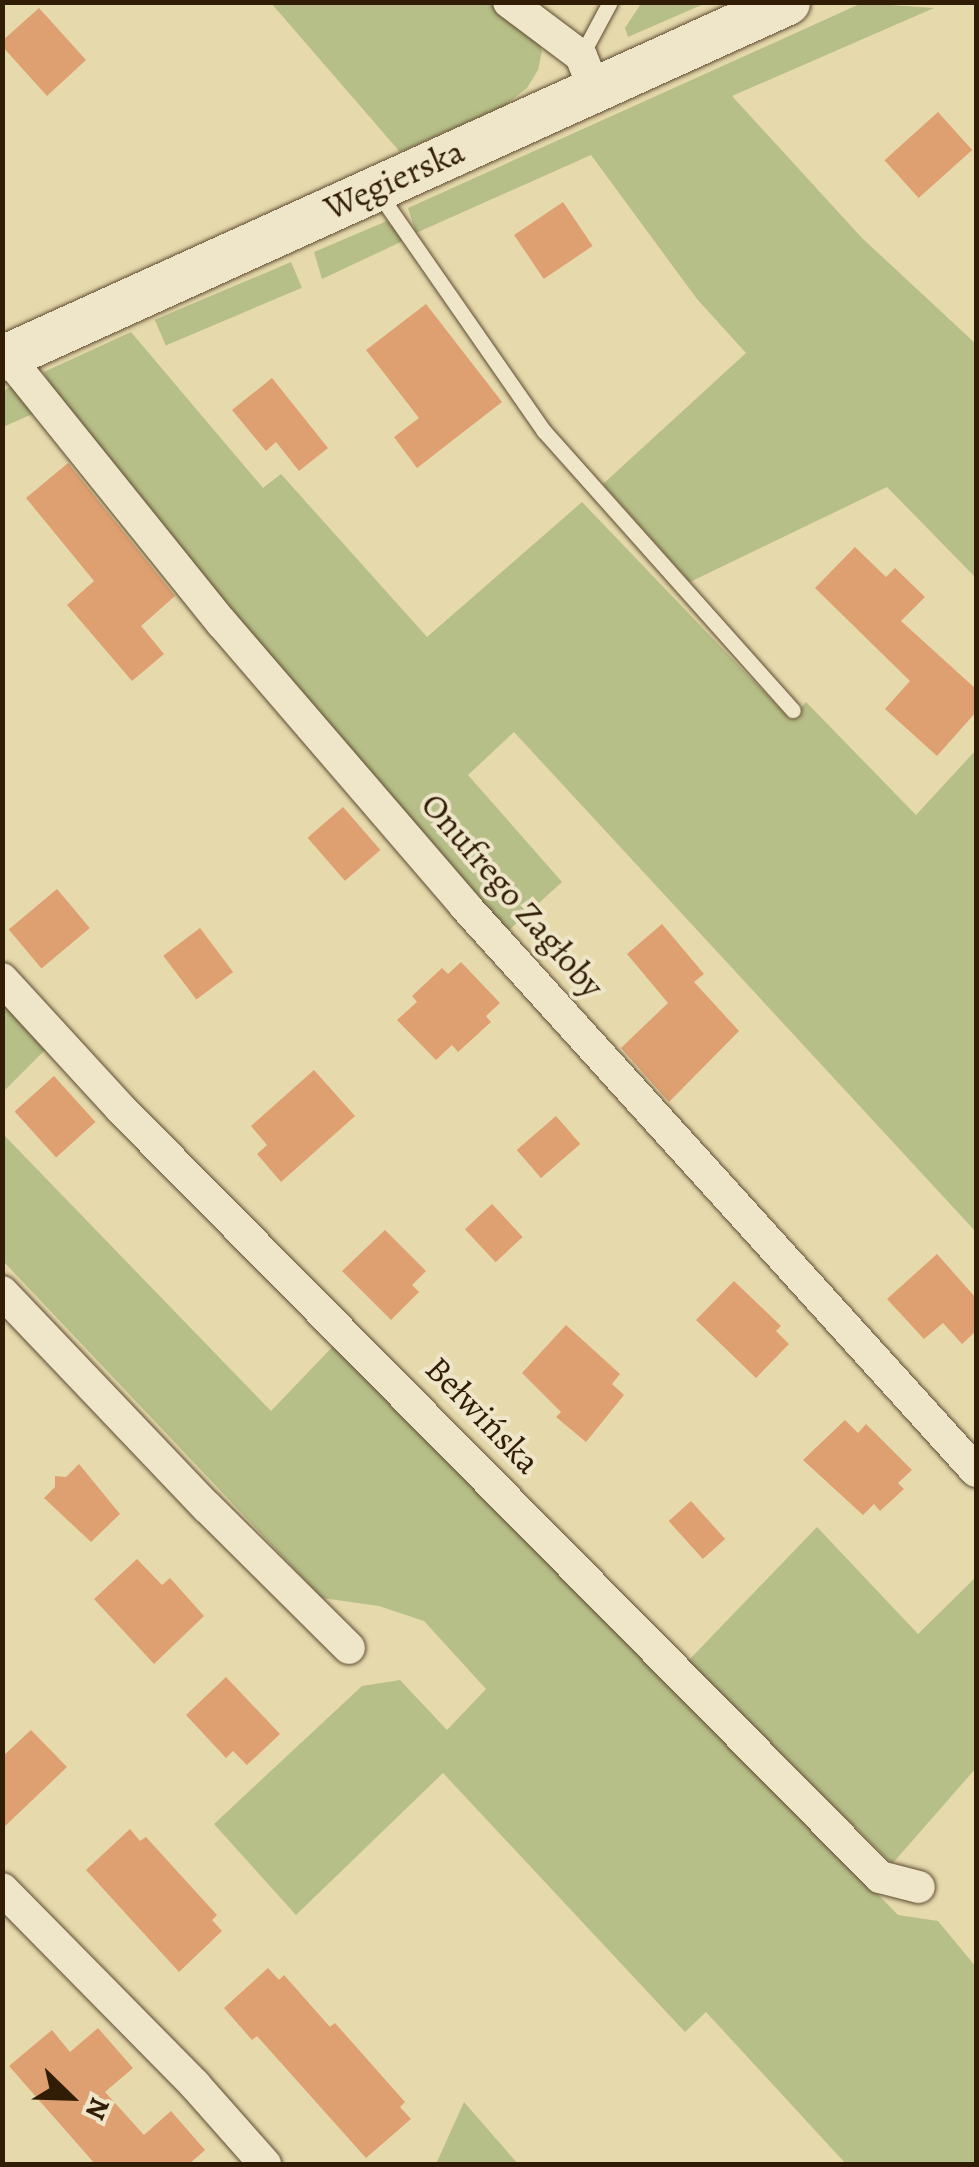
<!DOCTYPE html>
<meta charset="utf-8">
<style>
body{margin:0}
#map{position:relative;width:979px;height:2167px;overflow:hidden;background:#e6d9ac;font-family:Alegreya,serif}
div>[style]{position:absolute}
[style*='--x']{left:calc(var(--x)*1px);top:calc(var(--y)*1px);width:calc(var(--w)*1px);rotate:calc(var(--a)*1deg)}
.green>*{inset:0;background:#b7bf88;transform-origin:0 0}
.building>*{inset:0;background:#dfa071;transform-origin:0 0}
.roads{filter:drop-shadow(0 0 2px #5e4b30) drop-shadow(0 0 2px #5e4b30)}
.lane>*{height:15px;margin:-7.5px;padding:0 7.5px;transform-origin:7.5px;border-radius:7.5px;background:#efe6c9}
.street>*{height:32px;margin:-16px;padding:0 16px;transform-origin:16px;border-radius:16px;background:#efe6c9}
.secondary>*{height:45px;margin:-22.5px;padding:0 22.5px;transform-origin:22.5px;border-radius:22.5px;background:#efe6c9}
span{translate:-50% -50%;white-space:nowrap;text-align:center;line-height:1.15;-webkit-text-stroke:8px #efe6c9;paint-order:stroke}
.street-label{font-size:35px;color:#311c06}
.frame{position:absolute;inset:0;border:5px solid #311c06;pointer-events:none}
.north{position:absolute;left:20px;top:2047px;width:100px;height:100px;-webkit-text-stroke:8px #efe6c9;paint-order:stroke;rotate:113deg;font-size:28px;font-weight:700;line-height:40px;text-align:center;color:#311c06}
.north::after{content:'';display:block;margin:auto;width:35px;height:45px;background:#311c06;clip-path:polygon(50% 0,100% 100%,50% 72%,0 100%)}
</style>
<div id="map">
<div class="green">
<div style="clip-path:polygon(642px 2px,706px 2px,706px 3px,628px 37px,625px 28px)"></div>
<div style="clip-path:polygon(271px 3px,492px 3px,534px 34px,542px 51px,538px 70px,527px 88px,504px 106px,400px 152px)"></div>
<div style="clip-path:polygon(862px 3px,934px 8px,732px 96px,862px 238px,976px 344px,976px 578px,887px 487px,690px 582px,603px 484px,746px 353px,697px 299px,591px 155px,416px 233px,408px 208px)"></div>
<div style="clip-path:polygon(387px 221px,405px 240px,322px 279px,314px 252px)"></div>
<div style="left:291px;top:262px;width:28px;height:148px;rotate:67deg"></div>
<div style="clip-path:polygon(131px 332px,263px 488px,281px 474px,427px 637px,582px 502px,790px 719px,806px 702px,916px 815px,976px 750px,976px 1232px,514px 732px,468px 775px,562px 882px,507px 932px,325px 725px,60px 403px,44px 372px)"></div>
<div style="clip-path:polygon(20px 383px,39px 411px,3px 427px,2px 391px)"></div>
<div style="clip-path:polygon(2px 992px,47px 1048px,3px 1092px,2px 1092px)"></div>
<div style="clip-path:polygon(2px 1133px,271px 1411px,339px 1340px,898px 1915px,938px 1921px,976px 1967px,976px 2164px,846px 2164px,706px 2012px,685px 2032px,443px 1773px,296px 1915px,214px 1824px,362px 1686px,400px 1680px,447px 1730px,486px 1689px,424px 1621px,379px 1606px,322px 1598px,3px 1261px)"></div>
<div style="clip-path:polygon(817px 1527px,918px 1634px,976px 1577px,976px 1768px,892px 1864px,688px 1661px)"></div>
<div style="clip-path:polygon(464px 2102px,518px 2164px,436px 2164px)"></div>
</div>
<div class="building">
<div style="clip-path:polygon(39px 8px,86px 60px,47px 96px,2px 46px,2px 41px)"></div>
<div style="left:938px;top:112px;width:51px;height:72px;rotate:48deg"></div>
<div style="left:563px;top:202px;width:53px;height:59px;rotate:56deg"></div>
<div style="clip-path:polygon(426px 304px,502px 402px,417px 468px,394px 437px,419px 418px,366px 350px)"></div>
<div style="clip-path:polygon(272px 378px,328px 448px,299px 471px,276px 442px,266px 451px,232px 410px)"></div>
<div style="clip-path:polygon(68px 463px,175px 596px,141px 626px,164px 654px,132px 681px,67px 605px,94px 581px,26px 498px)"></div>
<div style="clip-path:polygon(855px 547px,886px 577px,895px 568px,925px 597px,901px 621px,976px 689px,976px 712px,937px 756px,885px 709px,910px 681px,815px 588px)"></div>
<div style="left:343px;top:807px;width:57px;height:47px;rotate:49deg"></div>
<div style="left:57px;top:889px;width:51px;height:63px;rotate:50deg"></div>
<div style="clip-path:polygon(662px 924px,704px 974px,694px 982px,739px 1031px,669px 1102px,621px 1048px,668px 1003px,627px 954px)"></div>
<div style="left:200px;top:928px;width:55px;height:46px;rotate:53deg"></div>
<div style="clip-path:polygon(461px 962px,500px 1003px,486px 1016px,491px 1022px,458px 1052px,452px 1045px,436px 1060px,397px 1020px,417px 1002px,412px 996px,442px 968px,448px 974px)"></div>
<div style="clip-path:polygon(314px 1070px,355px 1116px,281px 1182px,257px 1154px,267px 1145px,251px 1126px)"></div>
<div style="left:54px;top:1076px;width:62px;height:53px;rotate:48deg"></div>
<div style="left:556px;top:1116px;width:37px;height:52px;rotate:49deg"></div>
<div style="left:492px;top:1204px;width:45px;height:37px;rotate:47deg"></div>
<div style="clip-path:polygon(385px 1230px,426px 1271px,412px 1285px,419px 1292px,391px 1320px,342px 1271px)"></div>
<div style="clip-path:polygon(937px 1254px,976px 1298px,976px 1331px,962px 1344px,943px 1323px,924px 1339px,887px 1299px)"></div>
<div style="clip-path:polygon(734px 1281px,781px 1326px,776px 1331px,789px 1344px,756px 1378px,696px 1320px)"></div>
<div style="clip-path:polygon(566px 1325px,620px 1374px,612px 1384px,624px 1395px,586px 1442px,556px 1417px,561px 1412px,522px 1373px)"></div>
<div style="clip-path:polygon(845px 1420px,858px 1433px,866px 1424px,912px 1470px,898px 1483px,904px 1489px,880px 1511px,874px 1504px,863px 1515px,803px 1460px)"></div>
<div style="clip-path:polygon(79px 1464px,120px 1514px,91px 1542px,44px 1498px,55px 1487px,55px 1476px,66px 1477px)"></div>
<div style="left:691px;top:1501px;width:51px;height:30px;rotate:48deg"></div>
<div style="clip-path:polygon(137px 1559px,162px 1585px,170px 1578px,204px 1616px,154px 1664px,94px 1599px)"></div>
<div style="clip-path:polygon(226px 1677px,280px 1734px,247px 1765px,233px 1751px,226px 1758px,186px 1715px)"></div>
<div style="clip-path:polygon(31px 1730px,67px 1767px,2px 1829px,2px 1757px)"></div>
<div style="clip-path:polygon(130px 1829px,140px 1841px,146px 1837px,217px 1915px,212px 1920px,222px 1931px,179px 1972px,86px 1870px)"></div>
<div style="clip-path:polygon(268px 1968px,279px 1980px,284px 1975px,330px 2027px,335px 2023px,405px 2102px,400px 2107px,411px 2119px,366px 2158px,257px 2036px,252px 2040px,224px 2008px)"></div>
<div style="clip-path:polygon(98px 2028px,133px 2068px,105px 2092px,144px 2135px,171px 2111px,205px 2150px,189px 2164px,95px 2164px,9px 2066px,52px 2030px,70px 2052px)"></div>
</div>
<div class="roads">
<div class="lane">
<div style="--x:581;--y:56;--w:61;--a:-61.8"></div>
<div style="--x:377;--y:191;--w:292;--a:55.2"></div>
<div style="--x:544;--y:431;--w:374;--a:48.3"></div>
</div>
<div class="street">
<div style="--x:509;--y:2;--w:90;--a:36.9"></div>
<div style="--x:581;--y:56;--w:35;--a:68"></div>
<div style="--x:7;--y:356;--w:343;--a:51.2"></div>
<div style="--x:222;--y:623;--w:373;--a:49.3"></div>
<div style="--x:465;--y:906;--w:762;--a:47.87"></div>
<div style="--x:2;--y:979;--w:176;--a:47.5"></div>
<div style="--x:121;--y:1109;--w:1080;--a:45.34"></div>
<div style="--x:880;--y:1877;--w:40;--a:14.4"></div>
<div style="--x:2;--y:1292;--w:297;--a:46.4"></div>
<div style="--x:207;--y:1507;--w:200;--a:44.8"></div>
<div style="--x:2;--y:1889;--w:275;--a:45.4"></div>
<div style="--x:195;--y:2085;--w:106;--a:48.5"></div>
</div>
<div class="secondary">
<div style="--x:2;--y:358;--w:862;--a:-24.39"></div>
</div>
</div>
<div class="street-label">
<span style="left:394px;top:179px;rotate:-24deg">Węgierska</span>
<span style="left:513px;top:895px;rotate:49deg">Onufrego Zagłoby</span>
<span style="left:483px;top:1415px;rotate:46deg">Bełwińska</span>
</div>
<div class="frame"></div>
<div class="north">N</div>
</div>
